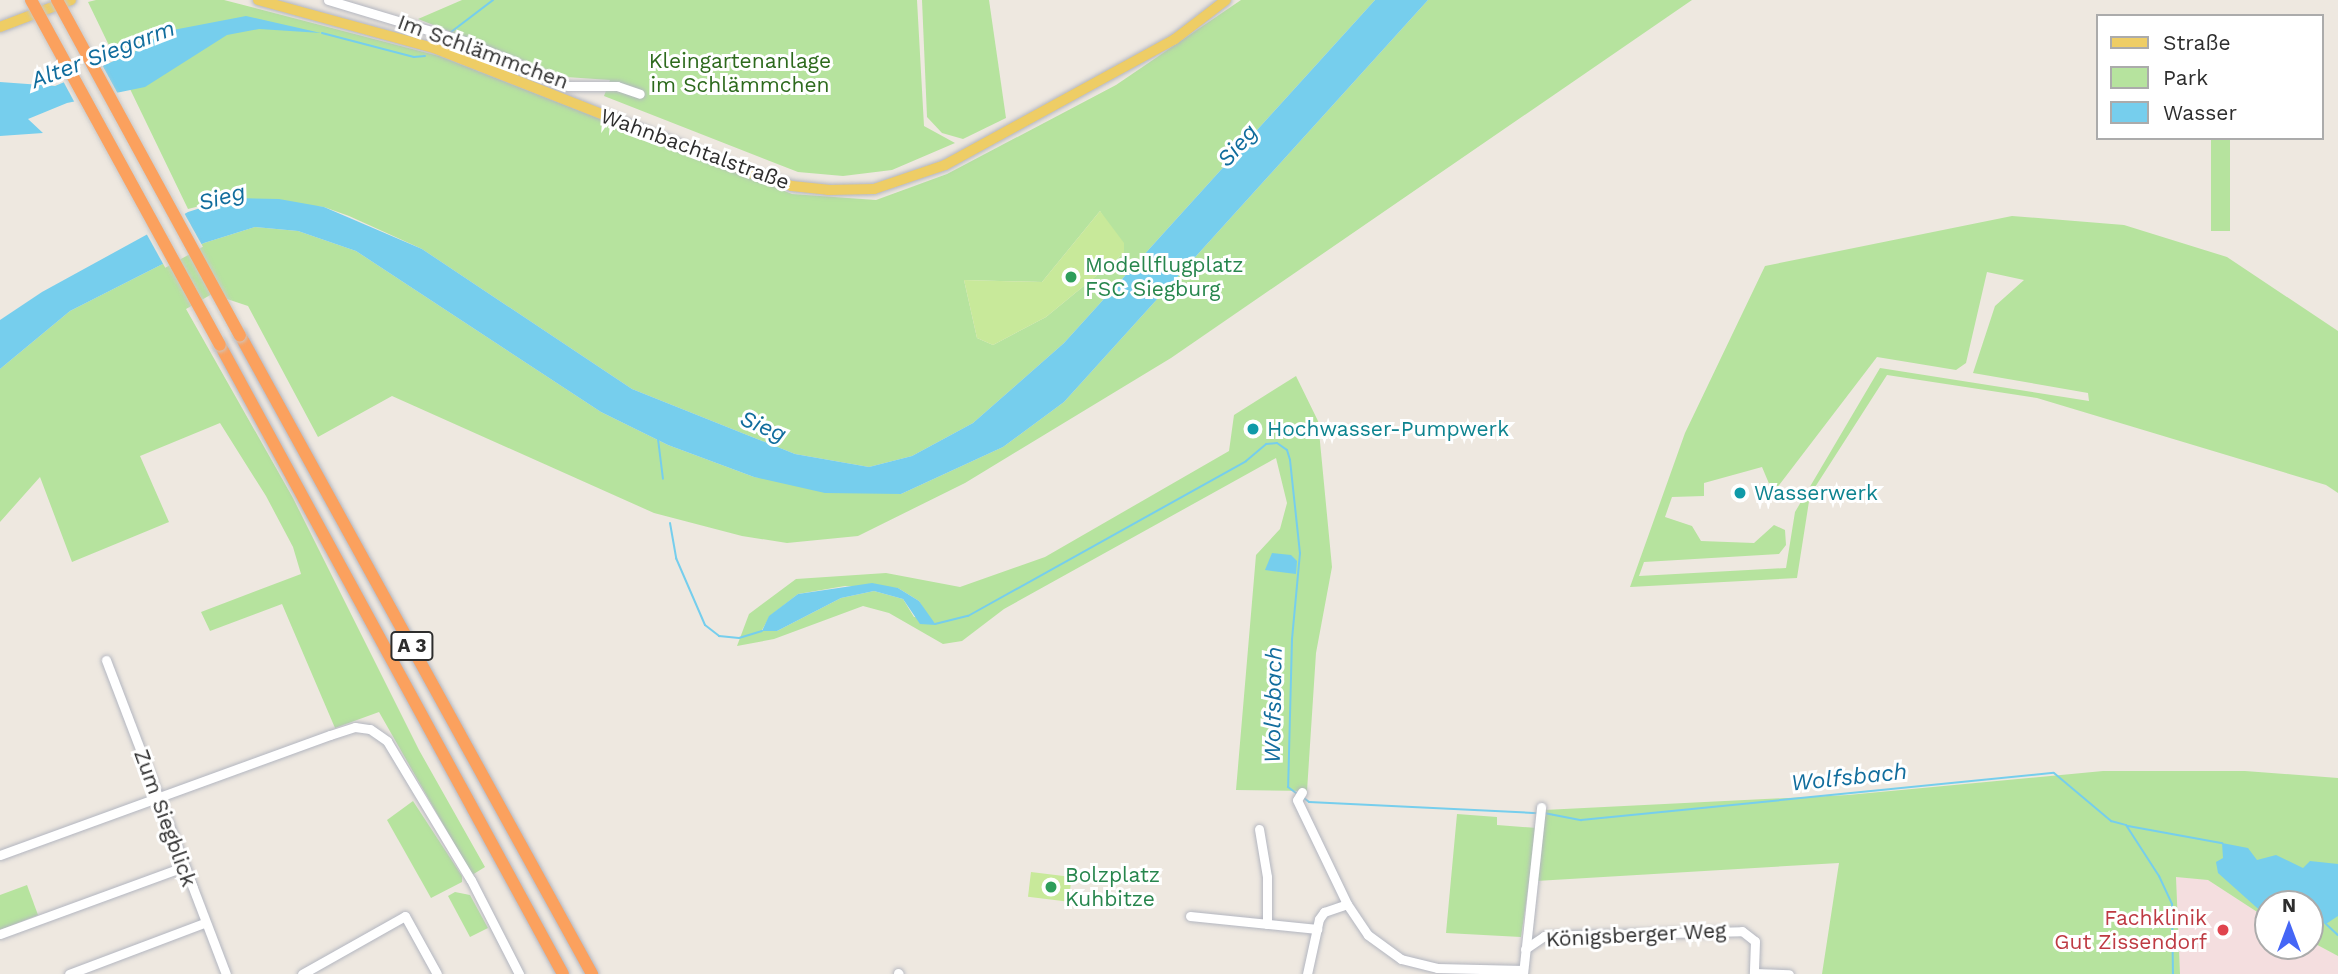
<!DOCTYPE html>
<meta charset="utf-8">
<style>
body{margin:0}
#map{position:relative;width:2338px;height:974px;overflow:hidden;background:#eee8e0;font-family:"Work Sans",sans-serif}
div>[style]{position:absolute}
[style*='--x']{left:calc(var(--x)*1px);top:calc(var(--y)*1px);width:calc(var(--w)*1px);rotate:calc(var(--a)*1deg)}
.medical>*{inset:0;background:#f4dedf}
.green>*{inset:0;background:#b6e39e;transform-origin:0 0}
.pitch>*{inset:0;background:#c8e99a;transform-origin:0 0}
.water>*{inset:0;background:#76ceed}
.pier>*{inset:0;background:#eee8e0;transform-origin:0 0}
.stream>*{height:2px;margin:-1px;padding:0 1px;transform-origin:1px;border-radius:1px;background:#76ceed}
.roads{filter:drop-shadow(0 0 2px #b3b6c0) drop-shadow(0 0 2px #b3b6c0)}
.minor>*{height:9px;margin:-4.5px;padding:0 4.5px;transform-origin:4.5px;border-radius:4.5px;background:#fff}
.major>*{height:10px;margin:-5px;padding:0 5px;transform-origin:5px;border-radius:5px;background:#eecd65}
.highway>*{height:12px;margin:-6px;padding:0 6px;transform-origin:6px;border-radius:6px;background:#fba15e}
.bridges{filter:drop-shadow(0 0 2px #c8c8c8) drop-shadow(0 0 2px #c8c8c8)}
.highway-bridge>*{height:12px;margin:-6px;padding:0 6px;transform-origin:6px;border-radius:6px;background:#fba15e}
.dots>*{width:19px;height:19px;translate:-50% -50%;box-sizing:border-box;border:4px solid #fff;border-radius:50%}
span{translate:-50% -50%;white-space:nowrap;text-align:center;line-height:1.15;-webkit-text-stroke:6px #fff;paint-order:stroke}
.shield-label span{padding:2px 5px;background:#fff;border:2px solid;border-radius:5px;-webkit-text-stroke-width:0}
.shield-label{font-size:19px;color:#2d2d2d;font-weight:700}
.street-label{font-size:21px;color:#2d2d2d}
.park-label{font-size:21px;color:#2d6a1d}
.leisure-label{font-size:21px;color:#27864d}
.left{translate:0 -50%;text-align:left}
.culture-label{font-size:21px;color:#0d838f}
.health-label{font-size:21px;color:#be3a42}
.right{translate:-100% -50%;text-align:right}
.water-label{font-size:23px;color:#116d9d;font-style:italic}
.legend{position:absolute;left:2096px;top:14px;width:228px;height:126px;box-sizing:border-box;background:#fff;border:2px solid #ababab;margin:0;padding:9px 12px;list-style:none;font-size:21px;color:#2d2d2d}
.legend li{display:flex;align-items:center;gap:14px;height:35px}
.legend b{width:35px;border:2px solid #ababab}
.north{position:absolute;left:2254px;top:890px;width:70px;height:70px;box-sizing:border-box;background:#fff;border:2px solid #ababab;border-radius:50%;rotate:0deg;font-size:19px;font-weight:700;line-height:28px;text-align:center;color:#2d2d2d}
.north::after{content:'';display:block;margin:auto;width:24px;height:32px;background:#4566f6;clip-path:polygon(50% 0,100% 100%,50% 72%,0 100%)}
</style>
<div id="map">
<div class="medical">
<div style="clip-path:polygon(2176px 877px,2208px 880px,2268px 919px,2268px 946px,2310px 946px,2310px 941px,2338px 956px,2338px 974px,2180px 974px)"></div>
</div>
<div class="green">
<div style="clip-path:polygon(evenodd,96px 0,224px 0,439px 56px,792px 194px,876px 200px,947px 174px,1116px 85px,1241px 0,1375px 0,1064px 343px,973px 423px,912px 456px,869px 467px,795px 454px,632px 389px,422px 249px,349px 216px,324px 207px,232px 198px,188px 209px,88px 2px,96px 0,1100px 211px,1124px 253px,1046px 317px,993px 345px,977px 338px,964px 280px,1042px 282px,1100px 211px)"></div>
<div style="clip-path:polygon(462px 0,917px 0,924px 126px,955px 143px,892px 170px,843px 176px,798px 172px,604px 96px,610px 80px,566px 77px,418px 19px)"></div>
<div style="clip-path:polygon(922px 0,989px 0,1006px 118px,963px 139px,942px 133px,927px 117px)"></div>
<div style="clip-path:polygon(1428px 0,1692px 0,1171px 358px,965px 483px,858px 536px,787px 543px,742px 536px,654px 513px,392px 396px,318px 437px,248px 306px,212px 294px,186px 309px,293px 498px,419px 750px,485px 867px,472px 875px,379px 712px,335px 728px,282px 604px,210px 631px,201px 612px,301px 574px,293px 547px,266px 496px,220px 423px,140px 456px,169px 522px,72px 562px,40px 477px,0 522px,0 369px,70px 311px,204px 243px,255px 227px,298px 231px,356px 251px,601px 412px,668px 445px,754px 477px,901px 494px,1003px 447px,1064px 402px)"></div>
<div style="left:2211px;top:138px;width:19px;height:93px"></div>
<div style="clip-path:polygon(evenodd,2012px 216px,2124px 225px,2227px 257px,2338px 331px,2338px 493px,2326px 485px,2037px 398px,1887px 375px,1810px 495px,1797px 578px,1630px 587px,1685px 433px,1765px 266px,2012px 216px,1987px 272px,2024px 280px,1995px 306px,1973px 373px,2088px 393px,2089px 401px,1880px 368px,1795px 512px,1786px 568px,1639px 576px,1644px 562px,1779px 554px,1786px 545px,1785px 530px,1774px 525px,1754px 543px,1701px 541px,1692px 526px,1665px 517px,1672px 497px,1704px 496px,1704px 483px,1762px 467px,1773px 493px,1877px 357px,1956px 370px,1966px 363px,1987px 272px)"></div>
<div style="clip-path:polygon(evenodd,1296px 376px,1318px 421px,1332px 567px,1316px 653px,1307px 791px,1236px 790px,1256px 555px,1280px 529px,1287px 503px,1276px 458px,1004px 609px,962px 641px,943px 644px,889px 613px,863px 606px,774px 639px,737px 646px,749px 614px,796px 579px,886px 573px,960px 587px,1045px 557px,1229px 451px,1234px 415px,1296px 376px,845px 586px,898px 588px,919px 601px,929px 618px,914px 617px,903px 599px,874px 591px,841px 598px,777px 631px,762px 630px,770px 616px,798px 594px,845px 586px)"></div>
<div style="clip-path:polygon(2103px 771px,2245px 771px,2338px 778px,2338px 956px,2310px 941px,2310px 904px,2268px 904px,2268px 919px,2208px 880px,2176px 877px,2180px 974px,1822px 974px,1839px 863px,1536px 881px,1544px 810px,1848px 795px)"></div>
<div style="clip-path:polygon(413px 801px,462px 876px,462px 882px,431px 898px,387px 820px)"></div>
<div style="clip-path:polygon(1457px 814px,1497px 817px,1497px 825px,1537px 828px,1521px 937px,1446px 933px)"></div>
<div style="clip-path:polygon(27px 885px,38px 915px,0 930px,0 895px)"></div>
<div style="clip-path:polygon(455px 892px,470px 895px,488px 928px,470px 937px,448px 896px)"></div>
</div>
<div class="pitch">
<div style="clip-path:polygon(1100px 211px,1124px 243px,1124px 253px,1046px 317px,993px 345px,977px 338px,964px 280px,1042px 282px)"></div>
<div style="left:1031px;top:872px;width:41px;height:25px;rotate:7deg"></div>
</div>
<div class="water">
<div style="clip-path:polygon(1375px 0,1428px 0,1064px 402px,1003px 447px,901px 494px,825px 493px,754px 477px,668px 445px,601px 412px,356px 251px,298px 231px,255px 227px,204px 243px,70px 311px,0 369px,0 320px,42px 292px,188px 212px,232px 198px,279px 199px,324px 207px,422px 249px,632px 389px,795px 454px,869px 467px,912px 456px,973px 423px,1064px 343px)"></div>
<div style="clip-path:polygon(246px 16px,321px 33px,259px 29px,227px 35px,145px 87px,67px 103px,28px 119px,43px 133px,0 136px,0 82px,55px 86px,135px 52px,139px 45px,173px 30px)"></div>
<div style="clip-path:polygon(1272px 553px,1291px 555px,1297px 561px,1296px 574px,1265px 570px)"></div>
<div style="clip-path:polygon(872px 583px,898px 588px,919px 601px,936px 625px,920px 624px,903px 599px,874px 591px,841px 598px,777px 631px,762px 631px,769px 616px,798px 594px)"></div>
<div style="clip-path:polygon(2222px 843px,2248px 848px,2257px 860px,2276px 855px,2303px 868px,2310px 861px,2338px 864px,2338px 916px,2326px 924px,2310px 921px,2310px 904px,2268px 904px,2265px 915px,2218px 873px,2216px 862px,2223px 858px)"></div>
</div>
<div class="pier">
<div style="clip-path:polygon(101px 63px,119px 96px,76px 105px,62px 79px)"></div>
<div style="left:183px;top:211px;width:41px;height:43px;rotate:61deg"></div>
</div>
<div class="stream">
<div style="--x:451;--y:32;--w:53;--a:-37.3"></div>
<div style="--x:322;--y:33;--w:95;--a:14.6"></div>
<div style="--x:414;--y:57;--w:11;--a:-5"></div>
<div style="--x:658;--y:439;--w:40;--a:82.9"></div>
<div style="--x:670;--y:523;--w:36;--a:80"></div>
<div style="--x:676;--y:558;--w:73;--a:66.6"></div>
<div style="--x:705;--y:625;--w:18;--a:38"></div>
<div style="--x:719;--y:636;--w:20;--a:6"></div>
<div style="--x:739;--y:638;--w:24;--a:-17"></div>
<div style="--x:935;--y:624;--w:34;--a:-14"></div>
<div style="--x:968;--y:616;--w:318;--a:-29.1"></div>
<div style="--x:1246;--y:461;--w:26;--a:-40"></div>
<div style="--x:1266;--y:444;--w:11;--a:-5"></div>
<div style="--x:1277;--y:443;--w:12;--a:35"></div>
<div style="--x:1287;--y:450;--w:10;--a:73"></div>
<div style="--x:1290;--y:460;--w:94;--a:83.9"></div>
<div style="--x:1300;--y:553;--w:86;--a:95.3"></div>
<div style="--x:1292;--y:639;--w:148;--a:91.5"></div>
<div style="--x:1288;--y:787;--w:10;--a:37"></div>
<div style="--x:1304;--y:798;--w:6;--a:39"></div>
<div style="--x:1309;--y:802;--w:229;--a:2.8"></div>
<div style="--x:1544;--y:813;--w:38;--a:11"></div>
<div style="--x:1581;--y:820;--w:475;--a:-5.7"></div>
<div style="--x:2054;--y:773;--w:75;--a:40.1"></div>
<div style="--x:2111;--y:821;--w:16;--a:15"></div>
<div style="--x:2126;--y:825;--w:61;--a:57.1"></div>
<div style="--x:2159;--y:876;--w:31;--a:65"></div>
<div style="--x:2172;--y:904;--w:70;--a:89.2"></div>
<div style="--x:2128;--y:826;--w:96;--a:10.3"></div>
<div style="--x:2326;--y:924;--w:16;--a:43"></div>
</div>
<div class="roads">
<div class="minor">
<div style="--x:328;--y:0;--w:143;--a:16.7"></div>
<div style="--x:465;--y:41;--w:112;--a:23.6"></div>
<div style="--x:568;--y:86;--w:49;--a:0"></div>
<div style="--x:617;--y:86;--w:24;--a:19"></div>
<div style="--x:106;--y:660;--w:336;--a:69.1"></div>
<div style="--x:1302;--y:792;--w:9;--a:122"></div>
<div style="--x:1297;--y:800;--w:115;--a:64.3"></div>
<div style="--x:1259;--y:829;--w:49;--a:80.5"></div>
<div style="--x:1267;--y:877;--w:47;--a:90"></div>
<div style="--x:0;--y:855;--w:351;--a:-20"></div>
<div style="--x:330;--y:735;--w:26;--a:-18"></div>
<div style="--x:355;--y:727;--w:15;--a:8"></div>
<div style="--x:370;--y:729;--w:21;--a:35"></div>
<div style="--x:387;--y:741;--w:162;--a:58.9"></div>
<div style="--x:471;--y:880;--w:106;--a:62.9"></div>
<div style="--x:1190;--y:916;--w:128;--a:5.8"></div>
<div style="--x:0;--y:934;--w:195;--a:-20.1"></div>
<div style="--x:1525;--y:949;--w:23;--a:-34"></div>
<div style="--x:1544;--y:936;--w:198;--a:-1.4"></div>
<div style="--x:1742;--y:931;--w:16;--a:38"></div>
<div style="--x:1755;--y:941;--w:33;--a:92"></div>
<div style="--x:898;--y:973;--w:1;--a:45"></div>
<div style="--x:1754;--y:973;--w:35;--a:2"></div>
<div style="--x:69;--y:974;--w:144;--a:-20.7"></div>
<div style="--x:302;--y:974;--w:118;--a:-29.4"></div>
<div style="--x:405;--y:916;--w:66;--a:61.1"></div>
<div style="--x:1307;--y:974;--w:56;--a:-77.7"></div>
<div style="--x:1319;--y:919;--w:9;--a:-54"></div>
<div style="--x:1324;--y:912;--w:24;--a:-19"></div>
<div style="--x:1347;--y:904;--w:37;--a:56"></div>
<div style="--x:1368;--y:935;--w:41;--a:36"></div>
<div style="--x:1401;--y:959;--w:37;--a:14"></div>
<div style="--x:1437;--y:968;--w:86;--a:1.3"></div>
<div style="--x:1523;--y:974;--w:168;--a:-83.8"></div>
</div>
<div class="major">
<div style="--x:258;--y:0;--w:182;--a:15.3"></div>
<div style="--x:434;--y:48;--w:342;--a:21.5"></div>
<div style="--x:752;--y:173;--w:42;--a:18"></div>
<div style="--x:792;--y:186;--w:36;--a:6"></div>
<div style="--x:828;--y:190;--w:46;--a:-1.2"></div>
<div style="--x:874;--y:189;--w:75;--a:-18.7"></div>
<div style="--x:945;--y:165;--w:262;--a:-28.7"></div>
<div style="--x:1175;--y:39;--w:64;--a:-37.4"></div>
<div style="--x:0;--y:27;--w:76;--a:-20.8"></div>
</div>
<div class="highway">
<div style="--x:240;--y:335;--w:730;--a:61.15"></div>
<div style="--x:220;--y:345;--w:716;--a:61.4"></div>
</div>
</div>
<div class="bridges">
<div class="highway-bridge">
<div style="--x:31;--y:0;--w:393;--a:61.3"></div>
<div style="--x:57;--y:0;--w:382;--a:61.4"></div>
</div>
</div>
<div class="dots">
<div style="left:1071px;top:277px;background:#2e9e5b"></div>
<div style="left:1253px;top:429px;background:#0f9aa8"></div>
<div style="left:1740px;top:493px;background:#0f9aa8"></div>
<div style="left:1051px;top:887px;background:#2e9e5b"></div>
<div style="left:2223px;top:930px;background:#e0444e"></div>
</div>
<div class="shield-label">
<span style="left:412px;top:646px">A 3</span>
</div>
<div class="street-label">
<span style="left:483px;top:52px;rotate:20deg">Im Schlämmchen</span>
<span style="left:695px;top:149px;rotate:20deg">Wahnbachtalstraße</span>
<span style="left:165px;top:818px;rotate:70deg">Zum Siegblick</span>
<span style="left:1636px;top:935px;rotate:-3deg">Königsberger Weg</span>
</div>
<div class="park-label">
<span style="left:740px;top:73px">Kleingartenanlage<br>im Schlämmchen</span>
</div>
<div class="leisure-label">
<span class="left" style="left:1085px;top:277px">Modellflugplatz<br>FSC Siegburg</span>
<span class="left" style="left:1065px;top:887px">Bolzplatz<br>Kuhbitze</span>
</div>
<div class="culture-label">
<span class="left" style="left:1267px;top:429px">Hochwasser-Pumpwerk</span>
<span class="left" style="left:1754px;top:493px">Wasserwerk</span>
</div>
<div class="health-label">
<span class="right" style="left:2207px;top:930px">Fachklinik<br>Gut Zissendorf</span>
</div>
<div class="water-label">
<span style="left:103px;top:55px;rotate:-21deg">Alter Siegarm</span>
<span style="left:1238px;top:146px;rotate:-49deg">Sieg</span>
<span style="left:222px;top:198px;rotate:-15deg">Sieg</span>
<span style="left:763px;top:427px;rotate:23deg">Sieg</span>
<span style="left:1274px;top:705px;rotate:-89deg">Wolfsbach</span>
<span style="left:1849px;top:778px;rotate:-6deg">Wolfsbach</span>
</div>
<ul class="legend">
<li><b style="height:9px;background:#eecd65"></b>Straße</li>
<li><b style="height:19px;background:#b6e39e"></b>Park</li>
<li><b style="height:19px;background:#76ceed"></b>Wasser</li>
</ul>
<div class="north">N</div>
</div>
